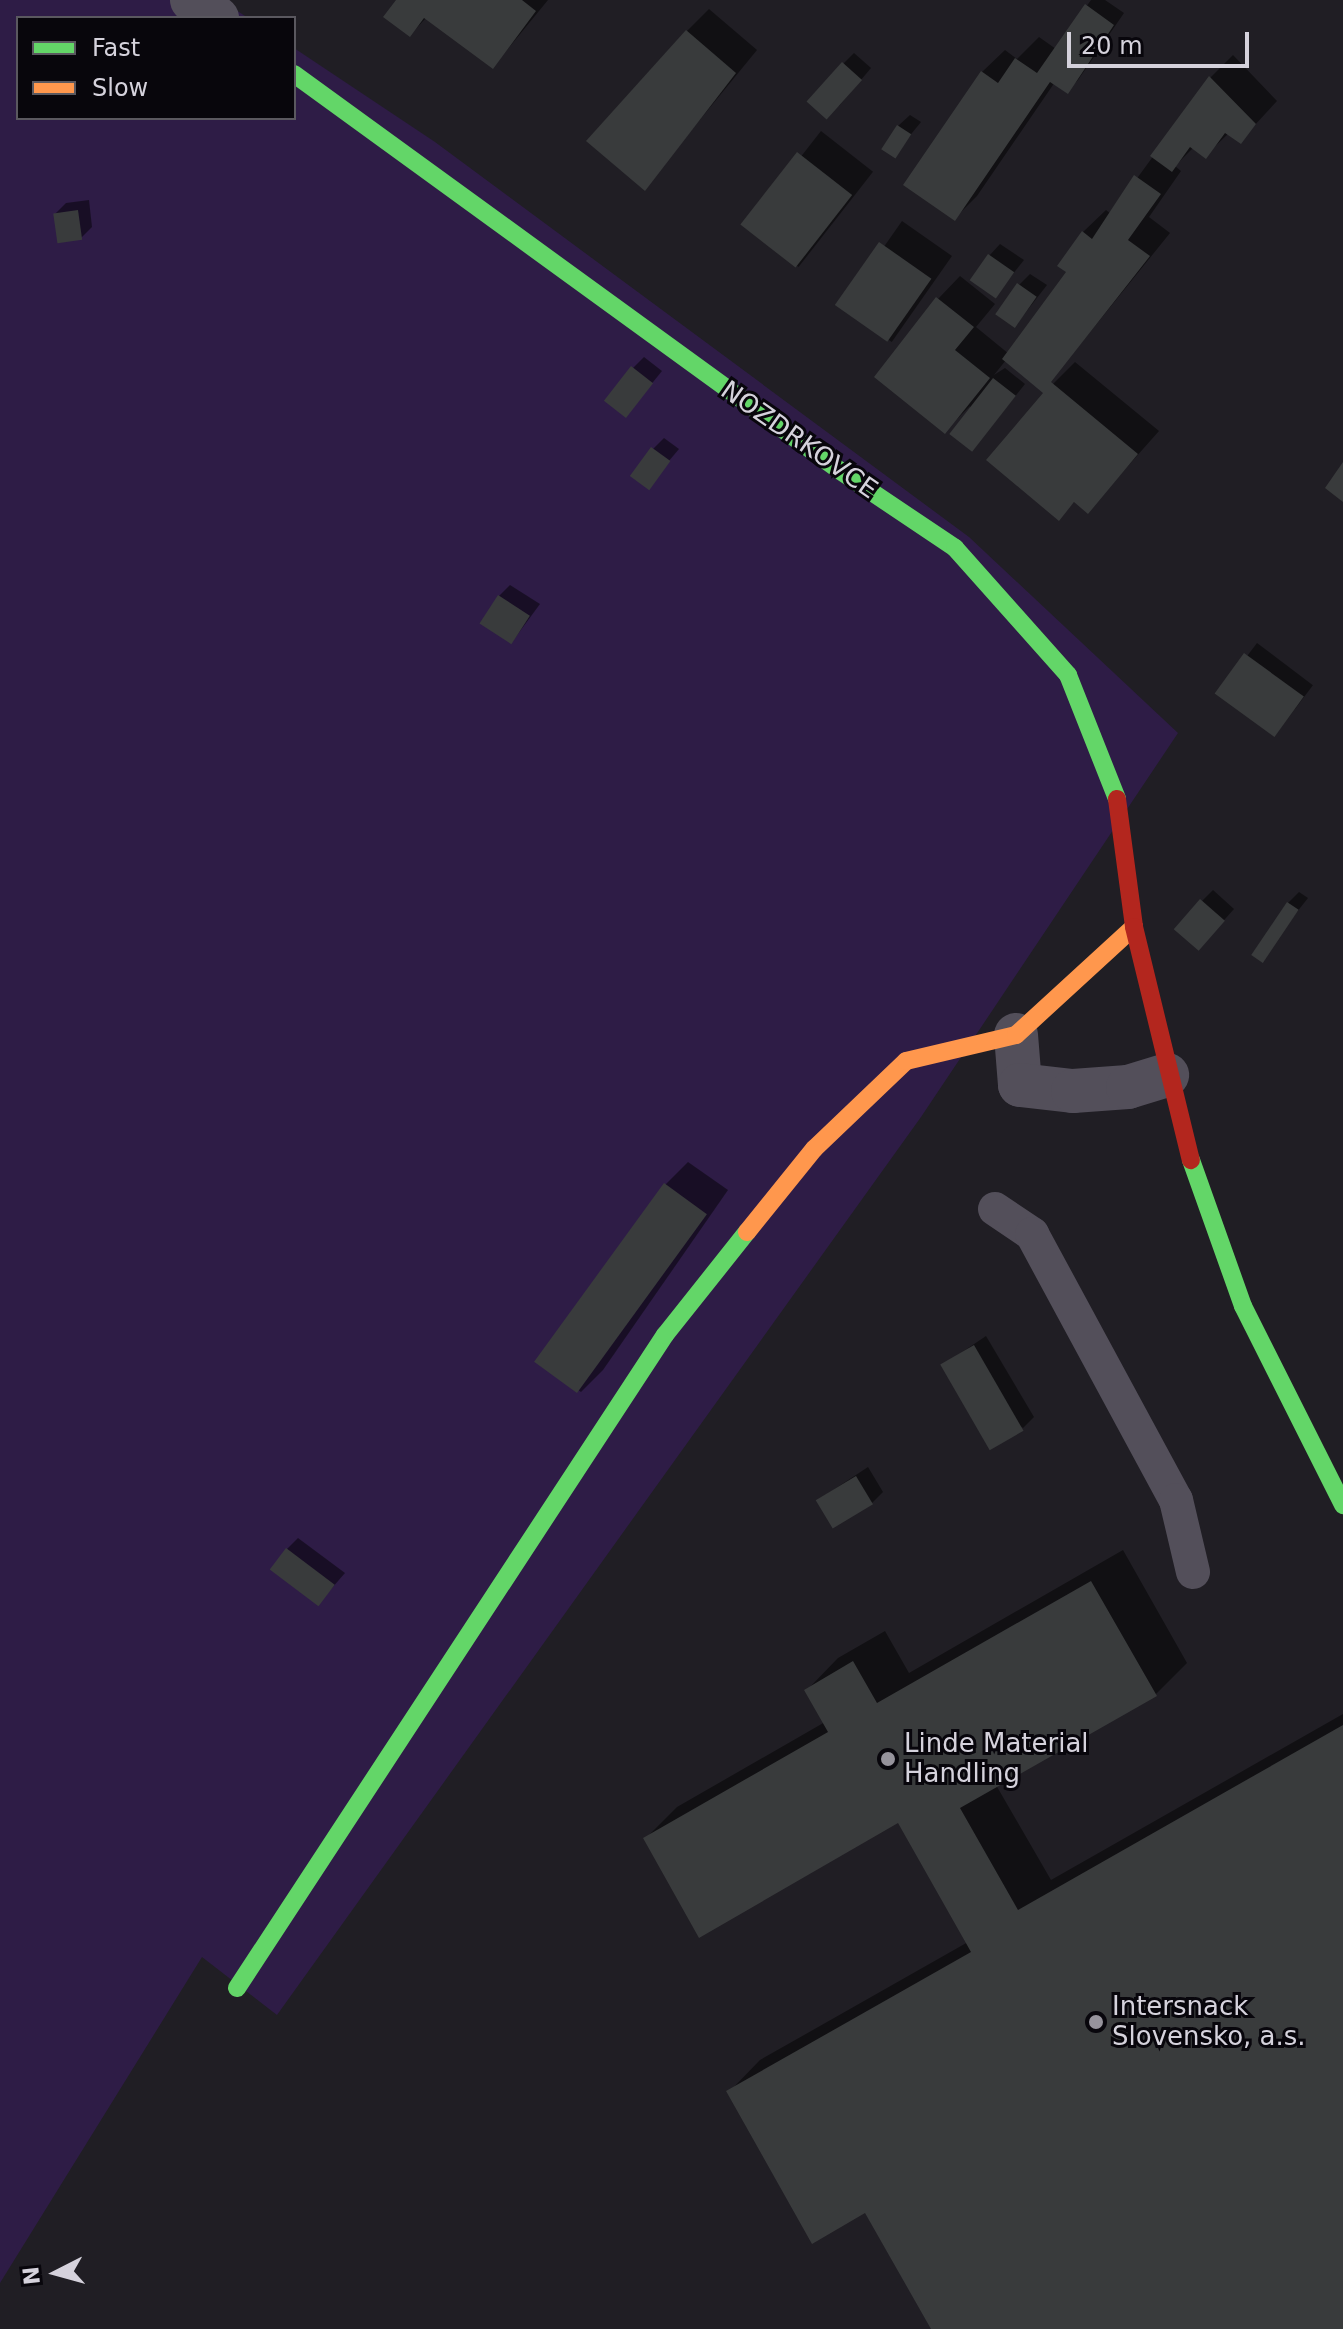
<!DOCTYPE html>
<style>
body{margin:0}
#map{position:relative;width:1343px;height:2329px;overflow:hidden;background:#201e24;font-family:"DejaVu Sans",sans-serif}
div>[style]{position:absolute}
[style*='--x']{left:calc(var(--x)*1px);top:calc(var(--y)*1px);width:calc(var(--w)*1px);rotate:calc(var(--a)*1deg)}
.green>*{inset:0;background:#2e1c46}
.shadow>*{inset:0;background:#0007;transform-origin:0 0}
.building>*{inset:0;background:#393b3c;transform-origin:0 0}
.lane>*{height:34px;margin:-17px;padding:0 17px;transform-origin:17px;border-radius:17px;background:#534f5a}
.street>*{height:44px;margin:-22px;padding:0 22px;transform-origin:22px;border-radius:22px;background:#534f5a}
.fast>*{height:18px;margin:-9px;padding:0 9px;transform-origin:9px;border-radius:9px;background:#63d668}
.slow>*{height:18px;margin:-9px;padding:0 9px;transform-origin:9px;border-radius:9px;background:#ff974d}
.jam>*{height:18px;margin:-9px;padding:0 9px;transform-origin:9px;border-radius:9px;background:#b3261e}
.dots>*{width:22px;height:22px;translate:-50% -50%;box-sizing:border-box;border:4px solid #08060c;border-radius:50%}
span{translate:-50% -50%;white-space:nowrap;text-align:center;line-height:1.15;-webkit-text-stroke:6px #08060c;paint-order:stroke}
.street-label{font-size:26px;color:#d5d2dc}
.poi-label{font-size:26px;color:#d5d2dc}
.left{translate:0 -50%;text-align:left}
.legend{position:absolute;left:16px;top:16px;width:280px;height:104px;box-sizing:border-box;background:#08060c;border:2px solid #5a585f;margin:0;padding:10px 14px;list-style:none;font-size:24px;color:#d5d2dc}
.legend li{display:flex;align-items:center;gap:16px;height:40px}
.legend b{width:40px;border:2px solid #5a585f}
.north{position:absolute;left:16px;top:2233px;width:80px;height:80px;-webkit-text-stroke:6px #08060c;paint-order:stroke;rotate:264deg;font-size:22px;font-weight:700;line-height:32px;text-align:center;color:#d5d2dc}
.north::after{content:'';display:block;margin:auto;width:28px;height:36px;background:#d5d2dc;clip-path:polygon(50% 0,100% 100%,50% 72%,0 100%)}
.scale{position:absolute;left:1067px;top:32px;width:182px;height:36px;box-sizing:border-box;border:4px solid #d5d2dc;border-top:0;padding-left:10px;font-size:24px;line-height:28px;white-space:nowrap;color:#d5d2dc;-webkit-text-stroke:6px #08060c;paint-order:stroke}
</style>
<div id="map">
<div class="green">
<div style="clip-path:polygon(0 0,221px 0,248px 18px,18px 18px,18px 118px,294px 118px,294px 48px,435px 142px,969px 537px,1178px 733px,921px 1117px,277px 2015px,202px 1957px,0 2283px)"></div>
</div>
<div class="shadow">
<div style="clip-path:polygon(398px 0,548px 0,493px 67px,426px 18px,410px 35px)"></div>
<div style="clip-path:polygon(1091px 0,1105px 0,1124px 13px,1078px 80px,1067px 91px,1055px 82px,977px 196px,955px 218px,982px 72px,1005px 50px,1017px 59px,1039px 37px,1056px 49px)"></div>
<div style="clip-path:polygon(709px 9px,757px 50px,644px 188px,687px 31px)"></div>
<div style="clip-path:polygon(854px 53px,871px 68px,839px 106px,843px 64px)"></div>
<div style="clip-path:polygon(1233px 55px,1277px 101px,1240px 141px,1229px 133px,1205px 156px,1194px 147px,1175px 166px,1181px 171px,1149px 217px,1170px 233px,1053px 378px,1006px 360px,994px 375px,1005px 368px,1025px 384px,982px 438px,970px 406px,945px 431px,938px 299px,960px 276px,995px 304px,976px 327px,1009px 354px,1069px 271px,1083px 232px,1106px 210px,1111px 214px,1211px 77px)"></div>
<div style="clip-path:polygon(910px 115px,921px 122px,894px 155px,898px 126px)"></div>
<div style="left:821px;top:131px;width:66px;height:121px;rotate:38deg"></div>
<div style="clip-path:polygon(89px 200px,92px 227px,81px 238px,55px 214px,66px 203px)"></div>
<div style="left:902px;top:221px;width:61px;height:105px;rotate:35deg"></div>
<div style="clip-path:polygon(1000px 244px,1024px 260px,996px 295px,989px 256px)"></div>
<div style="clip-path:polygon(1030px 274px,1047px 285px,1015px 326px,1019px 285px)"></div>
<div style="clip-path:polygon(644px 357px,662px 371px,636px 403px,633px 368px)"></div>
<div style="clip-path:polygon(1075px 362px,1159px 431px,1088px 511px,1075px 501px,1058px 518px,1053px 384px)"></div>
<div style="clip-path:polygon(664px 438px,679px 449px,647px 487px,653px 449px)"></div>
<div style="clip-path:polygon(510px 585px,540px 604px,512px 642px,499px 596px)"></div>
<div style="left:1257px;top:643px;width:70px;height:64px;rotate:37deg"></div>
<div style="clip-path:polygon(1213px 890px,1234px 909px,1208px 938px,1202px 901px)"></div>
<div style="clip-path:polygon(1299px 892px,1308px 898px,1259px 960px,1288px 903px)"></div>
<div style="clip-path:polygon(688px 1162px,728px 1190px,603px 1370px,581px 1392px,540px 1363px,666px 1184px)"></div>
<div style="clip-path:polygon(986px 1336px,1034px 1417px,1023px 1428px,943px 1365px)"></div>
<div style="clip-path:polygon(868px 1467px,883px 1492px,872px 1503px,818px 1500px)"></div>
<div style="clip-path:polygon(298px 1538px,345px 1573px,318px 1604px,287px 1549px)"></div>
<div style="clip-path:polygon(1123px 1550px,1187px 1663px,1155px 1695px,996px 1785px,1051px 1880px,1343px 1714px,1343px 2329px,933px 2329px,866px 2211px,729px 2092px,760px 2060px,968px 1942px,899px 1821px,645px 1839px,677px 1807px,825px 1722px,807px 1690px,838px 1658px,885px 1631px,909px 1673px)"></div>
</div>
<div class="building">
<div style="clip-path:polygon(396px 0,522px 0,536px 11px,493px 69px,424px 18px,410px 37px,383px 17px)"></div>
<div style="clip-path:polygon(1085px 4px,1114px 25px,1068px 94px,1050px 82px,955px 221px,903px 185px,981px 71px,998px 83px,1015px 58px,1037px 73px)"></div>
<div style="clip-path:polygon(686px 30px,736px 73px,645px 191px,586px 141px)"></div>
<div style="left:842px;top:62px;width:27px;height:53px;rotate:42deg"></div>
<div style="clip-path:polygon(1209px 76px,1256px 124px,1241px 144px,1225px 133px,1206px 159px,1190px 147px,1172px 172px,1150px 156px)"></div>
<div style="left:897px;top:125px;width:17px;height:29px;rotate:33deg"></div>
<div style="left:797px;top:152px;width:70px;height:92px;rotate:38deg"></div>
<div style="clip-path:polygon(1134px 175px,1161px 194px,1128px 240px,1150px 256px,1051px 382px,1138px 454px,1088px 514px,1074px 502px,1059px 521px,986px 460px,1043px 393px,1002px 359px,1066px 272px,1057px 266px,1082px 231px,1092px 239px)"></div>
<div style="left:78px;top:210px;width:30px;height:25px;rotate:82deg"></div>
<div style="left:879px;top:242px;width:64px;height:77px;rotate:35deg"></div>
<div style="left:988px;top:254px;width:32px;height:32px;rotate:35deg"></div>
<div style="left:1017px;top:283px;width:24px;height:38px;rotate:35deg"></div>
<div style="clip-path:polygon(936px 297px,974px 327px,955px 350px,990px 378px,945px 434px,874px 377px)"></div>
<div style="left:631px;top:366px;width:28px;height:44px;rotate:38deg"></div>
<div style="left:993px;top:378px;width:29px;height:71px;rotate:38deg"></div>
<div style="left:651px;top:447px;width:24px;height:36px;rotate:36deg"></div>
<div style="clip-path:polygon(1343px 462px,1343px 502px,1325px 488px)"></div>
<div style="left:498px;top:595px;width:38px;height:34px;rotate:33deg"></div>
<div style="left:1244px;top:653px;width:74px;height:50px;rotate:36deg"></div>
<div style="left:1200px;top:899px;width:33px;height:40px;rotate:41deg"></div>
<div style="left:1287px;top:902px;width:14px;height:64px;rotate:34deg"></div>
<div style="left:664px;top:1183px;width:53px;height:221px;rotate:36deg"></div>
<div style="left:974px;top:1345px;width:99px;height:39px;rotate:60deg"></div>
<div style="left:856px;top:1476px;width:33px;height:47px;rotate:59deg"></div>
<div style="left:286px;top:1548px;width:61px;height:27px;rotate:37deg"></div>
<div style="clip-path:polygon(1091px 1581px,1157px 1696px,960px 1808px,1018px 1910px,1343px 1725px,1343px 2329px,931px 2329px,865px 2213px,812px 2244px,726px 2091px,971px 1952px,898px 1823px,699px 1938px,643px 1838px,828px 1732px,804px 1690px,853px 1661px,877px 1703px)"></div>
</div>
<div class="lane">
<div style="--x:995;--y:1209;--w:45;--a:34"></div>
<div style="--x:1032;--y:1234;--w:302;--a:61.6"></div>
<div style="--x:1176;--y:1500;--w:74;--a:76.7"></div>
</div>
<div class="street">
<div style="--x:192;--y:0;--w:31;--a:36"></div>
<div style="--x:1016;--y:1035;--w:50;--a:85.4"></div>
<div style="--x:1020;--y:1085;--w:53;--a:6.5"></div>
<div style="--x:1073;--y:1091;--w:55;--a:-4.2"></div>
<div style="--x:1128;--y:1087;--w:41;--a:-17.1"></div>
</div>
<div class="fast">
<div style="--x:294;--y:74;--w:674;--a:36"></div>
<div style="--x:839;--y:470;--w:140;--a:33.9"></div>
<div style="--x:955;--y:548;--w:170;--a:48.3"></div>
<div style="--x:1068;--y:675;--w:133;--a:68.4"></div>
<div style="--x:1191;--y:1160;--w:155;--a:70.4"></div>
<div style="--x:1243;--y:1306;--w:223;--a:63.3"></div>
<div style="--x:237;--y:1988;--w:781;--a:-56.76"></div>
<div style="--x:665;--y:1335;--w:132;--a:-51.5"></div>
</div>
<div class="slow">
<div style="--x:747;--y:1232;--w:107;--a:-51.1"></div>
<div style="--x:814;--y:1149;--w:127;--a:-43.7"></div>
<div style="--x:906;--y:1061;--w:113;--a:-13.3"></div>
<div style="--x:1016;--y:1035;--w:160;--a:-42.5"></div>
</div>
<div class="jam">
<div style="--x:1117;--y:799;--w:129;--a:82.4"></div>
<div style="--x:1134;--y:927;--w:240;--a:76.3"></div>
</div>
<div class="dots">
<div style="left:888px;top:1759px;background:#96939c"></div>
<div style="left:1096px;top:2022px;background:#96939c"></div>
</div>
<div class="street-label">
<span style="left:799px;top:440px;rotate:35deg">NOZDRKOVCE</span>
</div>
<div class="poi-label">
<span class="left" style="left:904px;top:1759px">Linde Material<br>Handling</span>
<span class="left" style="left:1112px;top:2022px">Intersnack<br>Slovensko, a.s.</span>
</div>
<ul class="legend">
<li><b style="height:10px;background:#63d668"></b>Fast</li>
<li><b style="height:10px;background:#ff974d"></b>Slow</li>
</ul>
<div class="north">N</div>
<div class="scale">20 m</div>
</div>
